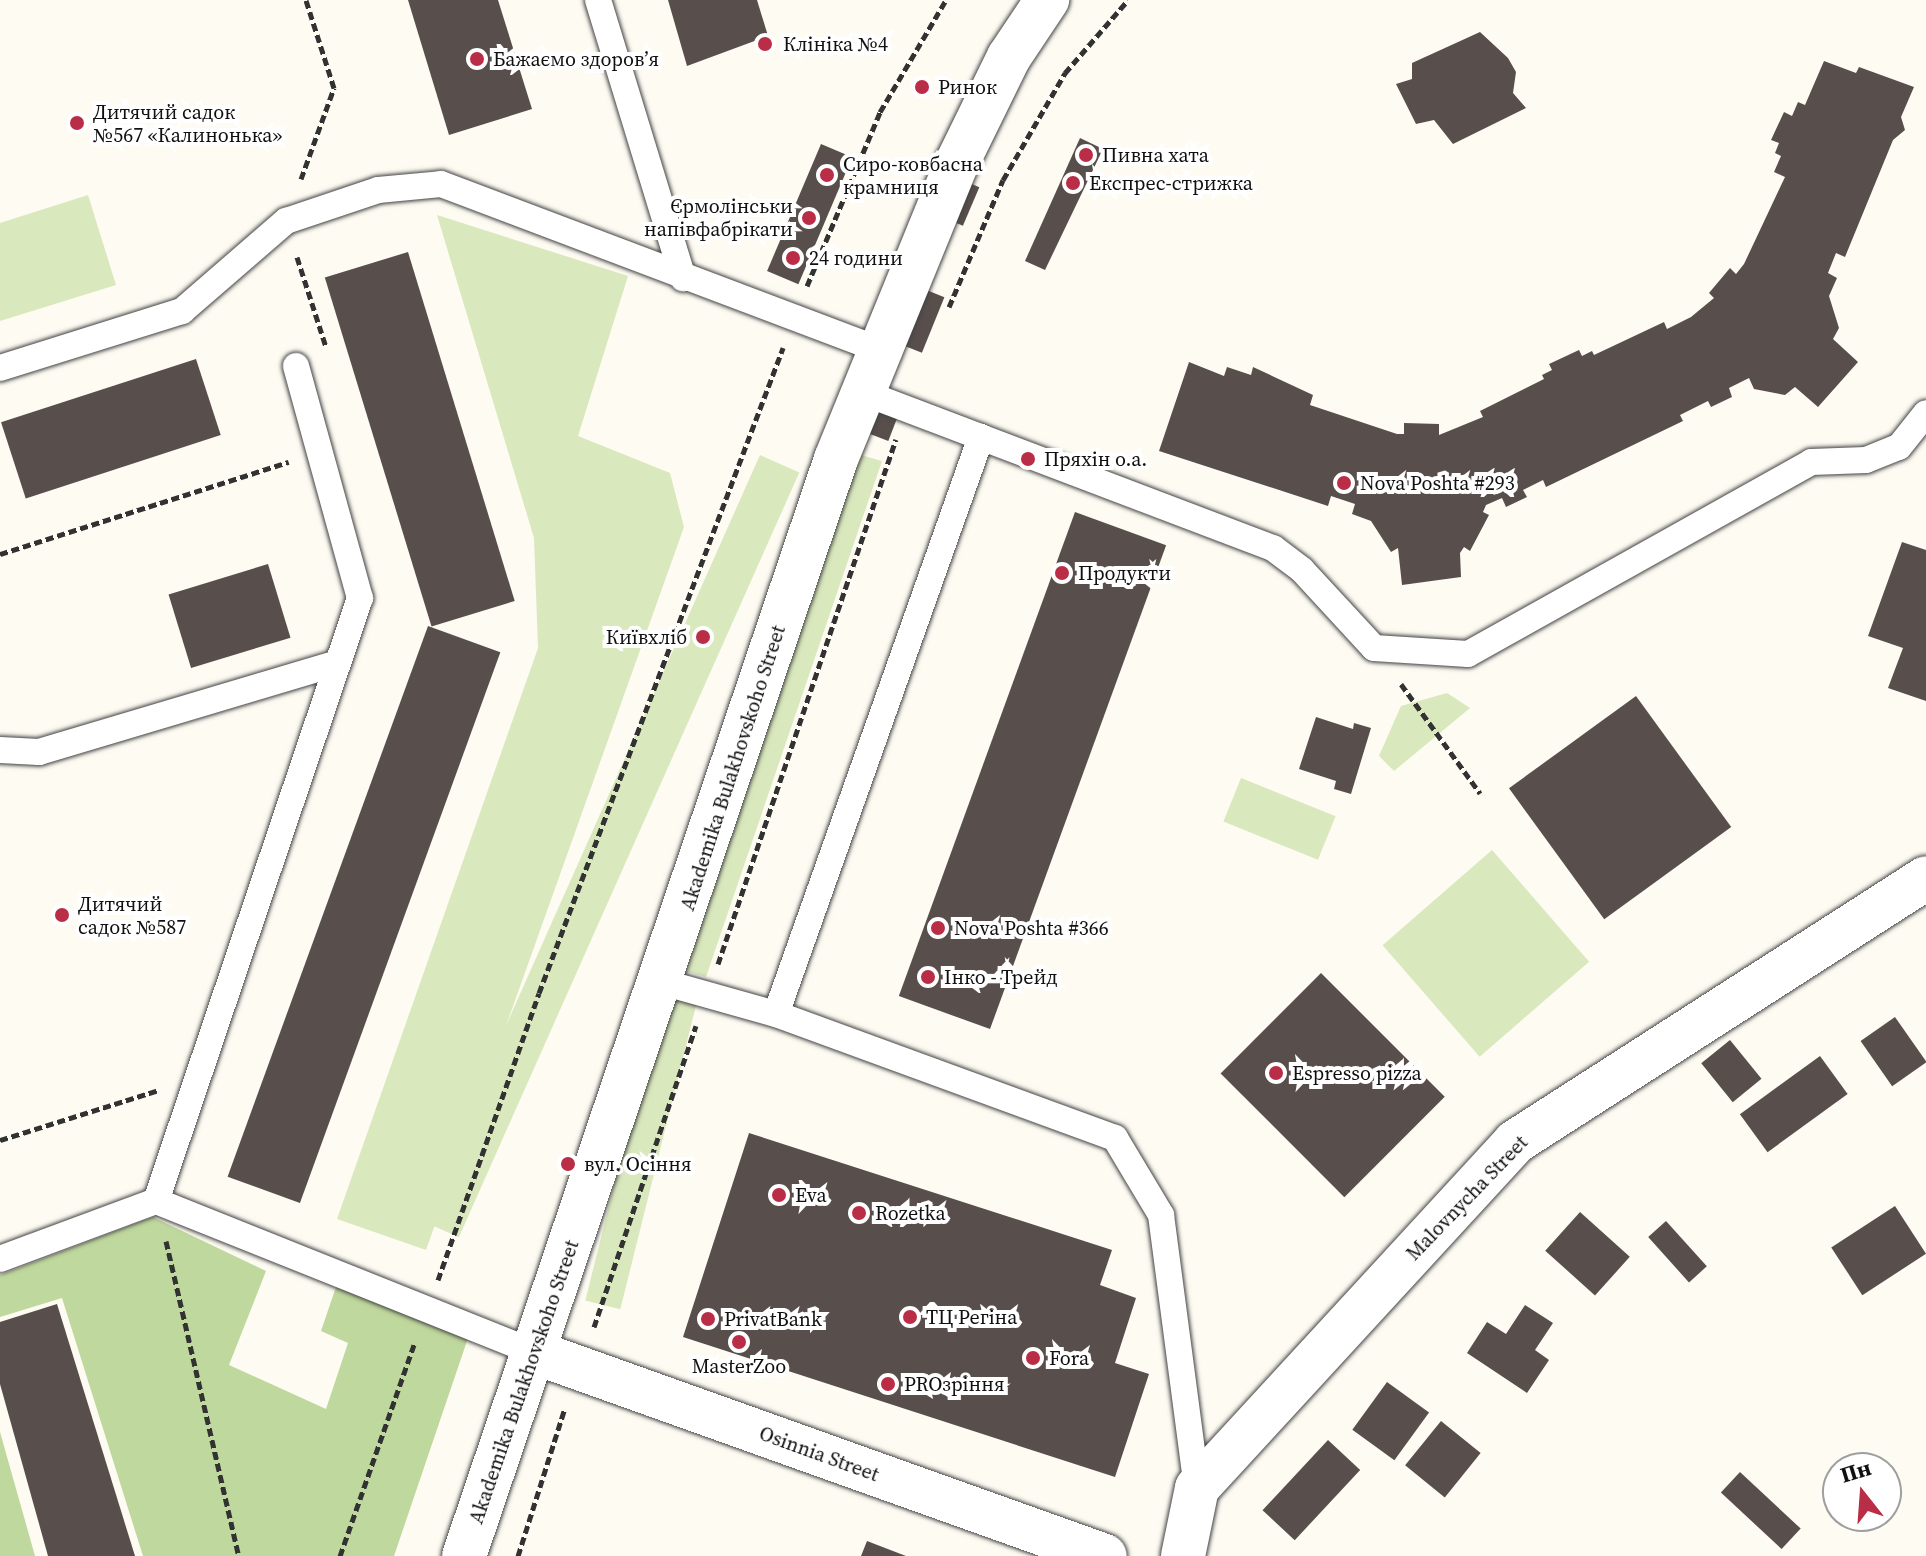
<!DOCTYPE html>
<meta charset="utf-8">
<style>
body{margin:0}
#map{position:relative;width:1926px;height:1556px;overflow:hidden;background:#fefbf3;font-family:"Source Serif 4",serif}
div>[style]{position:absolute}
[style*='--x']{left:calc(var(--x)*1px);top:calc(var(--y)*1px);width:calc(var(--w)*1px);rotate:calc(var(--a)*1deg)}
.green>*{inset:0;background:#d9e8bd;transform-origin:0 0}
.forest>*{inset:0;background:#bfd89d}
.building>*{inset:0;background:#584f4c;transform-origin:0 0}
.path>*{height:5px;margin-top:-2.5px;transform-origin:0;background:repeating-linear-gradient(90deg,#323232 0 8px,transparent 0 12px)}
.roads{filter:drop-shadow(0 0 2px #434343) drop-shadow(0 0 2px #434343)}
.service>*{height:26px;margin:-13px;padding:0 13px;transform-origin:13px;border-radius:13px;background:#fff}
.minor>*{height:44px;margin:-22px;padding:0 22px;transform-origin:22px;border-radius:22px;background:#fff}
.tertiary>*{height:44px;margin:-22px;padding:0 22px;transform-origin:22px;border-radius:22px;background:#fff}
.dots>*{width:22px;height:22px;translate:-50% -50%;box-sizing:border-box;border:4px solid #fff;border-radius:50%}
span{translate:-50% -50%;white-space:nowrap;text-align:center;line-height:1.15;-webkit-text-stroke:8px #fff;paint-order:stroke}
.poi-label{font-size:20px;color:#101010}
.left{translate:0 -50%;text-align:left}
.right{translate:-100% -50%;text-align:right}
.street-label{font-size:20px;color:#101010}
.north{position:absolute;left:1822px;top:1452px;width:80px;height:80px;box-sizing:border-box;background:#fff;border:2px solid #9f9f9f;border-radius:50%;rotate:343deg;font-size:22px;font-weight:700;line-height:32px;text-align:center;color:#101010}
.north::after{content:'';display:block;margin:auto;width:28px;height:36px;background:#ba2d46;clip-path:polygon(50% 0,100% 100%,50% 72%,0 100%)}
</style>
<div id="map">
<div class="green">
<div style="clip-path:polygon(88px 195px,116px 285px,0 321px,0 223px)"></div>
<div style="clip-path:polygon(437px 215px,628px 276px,578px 436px,670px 473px,684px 527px,426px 1250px,337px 1219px,538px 648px,534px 538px)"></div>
<div style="clip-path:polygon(857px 454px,882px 461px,706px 977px,671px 967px)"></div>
<div style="left:760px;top:455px;width:43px;height:837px;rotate:24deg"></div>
<div style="clip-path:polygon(1447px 693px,1470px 708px,1394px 771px,1379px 756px,1401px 706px)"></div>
<div style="left:1241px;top:778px;width:102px;height:47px;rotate:22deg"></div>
<div style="left:1492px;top:850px;width:148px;height:145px;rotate:49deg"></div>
<div style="left:662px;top:993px;width:36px;height:317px;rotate:14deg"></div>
</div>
<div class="forest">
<div style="clip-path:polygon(153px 1217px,266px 1271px,229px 1365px,326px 1409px,348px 1343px,321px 1331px,337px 1284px,469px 1335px,394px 1556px,143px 1556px,62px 1298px,0 1317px,0 1275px)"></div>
<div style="clip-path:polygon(0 1432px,35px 1556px,0 1556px)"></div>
</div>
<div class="building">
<div style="clip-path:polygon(408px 0,498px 0,532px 109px,449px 135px)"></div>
<div style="clip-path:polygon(668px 0,757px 0,768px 36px,687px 66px)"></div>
<div style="clip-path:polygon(1480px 32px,1508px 58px,1516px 72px,1513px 93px,1526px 108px,1453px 144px,1434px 120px,1416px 124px,1396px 84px,1412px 79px,1412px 63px)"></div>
<div style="clip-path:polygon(1824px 61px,1856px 73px,1859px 67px,1914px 87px,1901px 117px,1905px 130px,1893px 140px,1845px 257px,1836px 253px,1828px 273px,1837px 278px,1829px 296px,1839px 328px,1833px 339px,1858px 362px,1818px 407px,1795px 387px,1785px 395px,1754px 389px,1749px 378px,1729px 388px,1732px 397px,1711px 407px,1708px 401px,1680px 415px,1683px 421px,1546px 487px,1543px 480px,1523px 490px,1527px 497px,1506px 507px,1502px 498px,1486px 505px,1483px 512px,1489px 515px,1470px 551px,1464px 547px,1460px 553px,1461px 577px,1402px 585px,1398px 548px,1391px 552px,1371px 521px,1352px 514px,1355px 504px,1331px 496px,1328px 506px,1159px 451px,1189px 362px,1224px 376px,1227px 367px,1251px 375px,1253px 367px,1313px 395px,1310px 405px,1397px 434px,1404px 434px,1404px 423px,1439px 424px,1439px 435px,1483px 417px,1480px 411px,1544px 379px,1542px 375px,1552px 370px,1549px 364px,1579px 350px,1582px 356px,1592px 351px,1594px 355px,1664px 322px,1667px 329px,1691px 317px,1714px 298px,1709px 293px,1730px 268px,1736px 274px,1744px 264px,1785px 177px,1774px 172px,1781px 156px,1775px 153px,1779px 143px,1771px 140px,1784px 112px,1792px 116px,1798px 102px,1805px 105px)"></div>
<div style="clip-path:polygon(1080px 138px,1103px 149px,1045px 270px,1025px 261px)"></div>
<div style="left:821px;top:144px;width:34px;height:138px;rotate:23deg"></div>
<div style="left:960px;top:179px;width:21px;height:42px;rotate:23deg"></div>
<div style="left:408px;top:252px;width:365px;height:87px;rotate:73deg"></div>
<div style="left:924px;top:289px;width:22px;height:60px;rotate:22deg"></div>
<div style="left:196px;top:359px;width:80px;height:205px;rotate:72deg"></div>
<div style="left:870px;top:405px;width:30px;height:27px;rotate:21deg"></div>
<div style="left:1075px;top:512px;width:97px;height:515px;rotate:20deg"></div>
<div style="clip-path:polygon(1902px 542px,1926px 550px,1926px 701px,1888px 688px,1903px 648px,1868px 636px)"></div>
<div style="left:268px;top:564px;width:77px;height:104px;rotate:73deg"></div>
<div style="left:428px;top:626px;width:77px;height:586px;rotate:20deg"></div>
<div style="left:1636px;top:696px;width:162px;height:157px;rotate:54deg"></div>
<div style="clip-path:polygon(1316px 717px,1353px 729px,1354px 723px,1371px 728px,1351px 794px,1334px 789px,1336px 781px,1299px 769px)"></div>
<div style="left:1321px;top:973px;width:175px;height:142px;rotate:45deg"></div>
<div style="left:1895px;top:1017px;width:55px;height:42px;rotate:55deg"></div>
<div style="left:1730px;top:1040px;width:50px;height:37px;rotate:51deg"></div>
<div style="left:1820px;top:1056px;width:47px;height:99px;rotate:54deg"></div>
<div style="clip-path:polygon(749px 1133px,1112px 1250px,1100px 1285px,1136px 1298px,1115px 1363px,1149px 1374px,1115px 1477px,683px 1337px)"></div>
<div style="left:1895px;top:1206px;width:57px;height:76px;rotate:57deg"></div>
<div style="left:1580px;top:1212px;width:67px;height:52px;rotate:42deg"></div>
<div style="left:1666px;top:1221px;width:61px;height:24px;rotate:48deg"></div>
<div style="clip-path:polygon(57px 1304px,135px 1556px,48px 1556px,0 1384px,0 1322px)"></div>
<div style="clip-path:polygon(1525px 1305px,1553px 1323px,1535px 1350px,1549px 1360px,1527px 1393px,1467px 1353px,1487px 1322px,1506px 1334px)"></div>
<div style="left:1387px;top:1382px;width:52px;height:59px;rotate:36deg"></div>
<div style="left:1441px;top:1421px;width:51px;height:57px;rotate:39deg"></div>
<div style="left:1328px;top:1440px;width:44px;height:96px;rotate:43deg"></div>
<div style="left:1740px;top:1472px;width:83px;height:28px;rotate:43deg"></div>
<div style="clip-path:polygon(867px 1541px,906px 1556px,861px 1556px)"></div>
</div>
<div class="path">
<div style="--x:301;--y:179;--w:97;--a:-70.1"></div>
<div style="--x:334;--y:88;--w:92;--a:-107.7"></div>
<div style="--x:297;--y:257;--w:95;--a:72.1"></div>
<div style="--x:807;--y:286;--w:189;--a:-67.2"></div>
<div style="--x:880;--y:112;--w:130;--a:-59.5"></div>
<div style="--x:949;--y:307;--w:138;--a:-67"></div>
<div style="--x:1003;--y:180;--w:124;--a:-59.9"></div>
<div style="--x:1065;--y:73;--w:96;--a:-49.2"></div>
<div style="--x:0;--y:554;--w:303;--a:-17.7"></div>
<div style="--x:1401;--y:684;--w:135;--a:54.1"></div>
<div style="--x:718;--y:964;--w:554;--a:-71.27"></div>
<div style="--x:0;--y:1140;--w:167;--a:-17.5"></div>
<div style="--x:166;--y:1241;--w:323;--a:77"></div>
<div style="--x:438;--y:1280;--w:304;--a:-70.6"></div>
<div style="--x:539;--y:993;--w:690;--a:-69.28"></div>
<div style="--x:594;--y:1327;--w:318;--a:-71.3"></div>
<div style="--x:340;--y:1556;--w:227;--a:-70.7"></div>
<div style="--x:518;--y:1556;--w:155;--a:-72.4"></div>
</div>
<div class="roads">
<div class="service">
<div style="--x:598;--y:0;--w:291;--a:73"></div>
<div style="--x:296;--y:366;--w:241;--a:74.6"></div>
<div style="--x:360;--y:598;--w:637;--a:108.69"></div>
<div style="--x:156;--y:1201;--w:407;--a:21.8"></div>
<div style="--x:0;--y:368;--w:191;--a:-17.4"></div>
<div style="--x:182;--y:311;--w:138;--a:-40.9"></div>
<div style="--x:286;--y:221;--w:97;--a:-18.6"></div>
<div style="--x:378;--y:190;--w:63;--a:-5.4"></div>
<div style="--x:441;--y:184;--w:466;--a:20.7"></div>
<div style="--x:862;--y:392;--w:440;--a:20.8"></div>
<div style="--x:1273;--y:548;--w:36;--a:37"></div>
<div style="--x:1302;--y:570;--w:106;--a:47.3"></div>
<div style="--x:1374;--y:648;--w:94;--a:3.7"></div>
<div style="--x:1468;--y:654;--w:393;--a:-29.2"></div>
<div style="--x:1811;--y:462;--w:55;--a:-2.1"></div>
<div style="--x:1866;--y:460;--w:35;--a:-22"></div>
<div style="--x:1899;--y:447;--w:43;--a:-51.5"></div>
<div style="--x:981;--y:437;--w:612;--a:109.56"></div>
<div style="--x:776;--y:1014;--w:361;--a:20.1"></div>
<div style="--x:1115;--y:1138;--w:90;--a:59.1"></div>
<div style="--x:1161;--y:1215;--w:275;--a:82.5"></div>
<div style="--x:0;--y:750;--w:39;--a:3"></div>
<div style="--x:39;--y:752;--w:311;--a:-16.6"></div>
<div style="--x:662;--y:982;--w:118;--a:15.7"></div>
<div style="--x:0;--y:1259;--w:166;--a:-20.4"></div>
</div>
<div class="minor">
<div style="--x:1183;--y:1556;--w:69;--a:-78.4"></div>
<div style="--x:1197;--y:1488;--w:470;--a:-47.4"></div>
<div style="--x:1515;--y:1142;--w:488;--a:-32.7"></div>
</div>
<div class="tertiary">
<div style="--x:534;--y:1352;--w:606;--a:19.66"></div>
<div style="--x:464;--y:1556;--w:1158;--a:-71.27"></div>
<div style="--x:836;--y:459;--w:320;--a:-67.8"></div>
<div style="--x:957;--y:163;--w:118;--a:-63.9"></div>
<div style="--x:1009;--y:57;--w:69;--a:-56.3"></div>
</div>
</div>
<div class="dots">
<div style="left:765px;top:44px;background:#ba2d46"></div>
<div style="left:477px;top:59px;background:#ba2d46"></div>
<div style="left:922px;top:87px;background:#ba2d46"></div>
<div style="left:77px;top:123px;background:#ba2d46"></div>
<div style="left:1086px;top:155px;background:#ba2d46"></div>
<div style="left:827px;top:175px;background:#ba2d46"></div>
<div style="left:1073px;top:183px;background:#ba2d46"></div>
<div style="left:809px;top:218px;background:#ba2d46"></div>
<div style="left:793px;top:258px;background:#ba2d46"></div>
<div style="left:1028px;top:459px;background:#ba2d46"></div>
<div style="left:1344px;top:483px;background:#ba2d46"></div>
<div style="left:1062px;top:573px;background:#ba2d46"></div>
<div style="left:703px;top:637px;background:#ba2d46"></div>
<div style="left:62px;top:915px;background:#ba2d46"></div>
<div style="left:938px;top:928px;background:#ba2d46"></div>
<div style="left:928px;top:977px;background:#ba2d46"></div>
<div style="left:1276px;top:1073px;background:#ba2d46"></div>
<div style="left:568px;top:1164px;background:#ba2d46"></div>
<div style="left:779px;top:1195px;background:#ba2d46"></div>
<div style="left:859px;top:1213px;background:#ba2d46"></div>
<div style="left:910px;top:1317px;background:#ba2d46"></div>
<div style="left:708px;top:1319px;background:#ba2d46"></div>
<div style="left:739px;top:1342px;background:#ba2d46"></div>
<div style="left:1033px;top:1358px;background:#ba2d46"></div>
<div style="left:888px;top:1384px;background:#ba2d46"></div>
</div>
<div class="poi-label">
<span class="left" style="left:783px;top:44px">Клініка №4</span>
<span class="left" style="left:493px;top:59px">Бажаємо здоровʼя</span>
<span class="left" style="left:938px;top:87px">Ринок</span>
<span class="left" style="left:93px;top:124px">Дитячий садок<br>№567 «Калинонька»</span>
<span class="left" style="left:1102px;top:155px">Пивна хата</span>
<span class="left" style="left:843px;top:176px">Сиро-ковбасна<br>крамниця</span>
<span class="left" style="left:1089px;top:183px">Експрес-стрижка</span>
<span class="right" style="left:793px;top:218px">Єрмолінськи<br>напівфабрікати</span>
<span class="left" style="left:809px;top:258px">24 години</span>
<span class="left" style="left:1044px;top:459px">Пряхін о.а.</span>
<span class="left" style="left:1360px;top:483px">Nova Poshta #293</span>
<span class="left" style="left:1078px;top:573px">Продукти</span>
<span class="right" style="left:687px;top:637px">Київхліб</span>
<span class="left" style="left:78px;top:916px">Дитячий<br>садок №587</span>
<span class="left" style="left:954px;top:928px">Nova Poshta #366</span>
<span class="left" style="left:944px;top:977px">Інко - Трейд</span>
<span class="left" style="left:1292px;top:1073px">Espresso pizza</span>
<span class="left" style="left:584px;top:1164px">вул. Осіння</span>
<span class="left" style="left:795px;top:1195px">Eva</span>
<span class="left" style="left:875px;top:1213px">Rozetka</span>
<span class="left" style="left:926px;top:1317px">ТЦ Регіна</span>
<span class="left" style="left:724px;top:1319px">PrivatBank</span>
<span class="left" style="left:1049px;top:1358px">Fora</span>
<span style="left:739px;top:1366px">MasterZoo</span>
<span class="left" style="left:904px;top:1384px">PROзріння</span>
</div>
<div class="street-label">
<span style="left:733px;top:768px;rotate:-72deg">Akademika Bulakhovskoho Street</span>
<span style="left:1467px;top:1198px;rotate:-46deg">Malovnycha Street</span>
<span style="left:524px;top:1382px;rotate:-71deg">Akademika Bulakhovskoho Street</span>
<span style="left:819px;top:1454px;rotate:20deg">Osinnia Street</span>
</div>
<div class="north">Пн</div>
</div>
